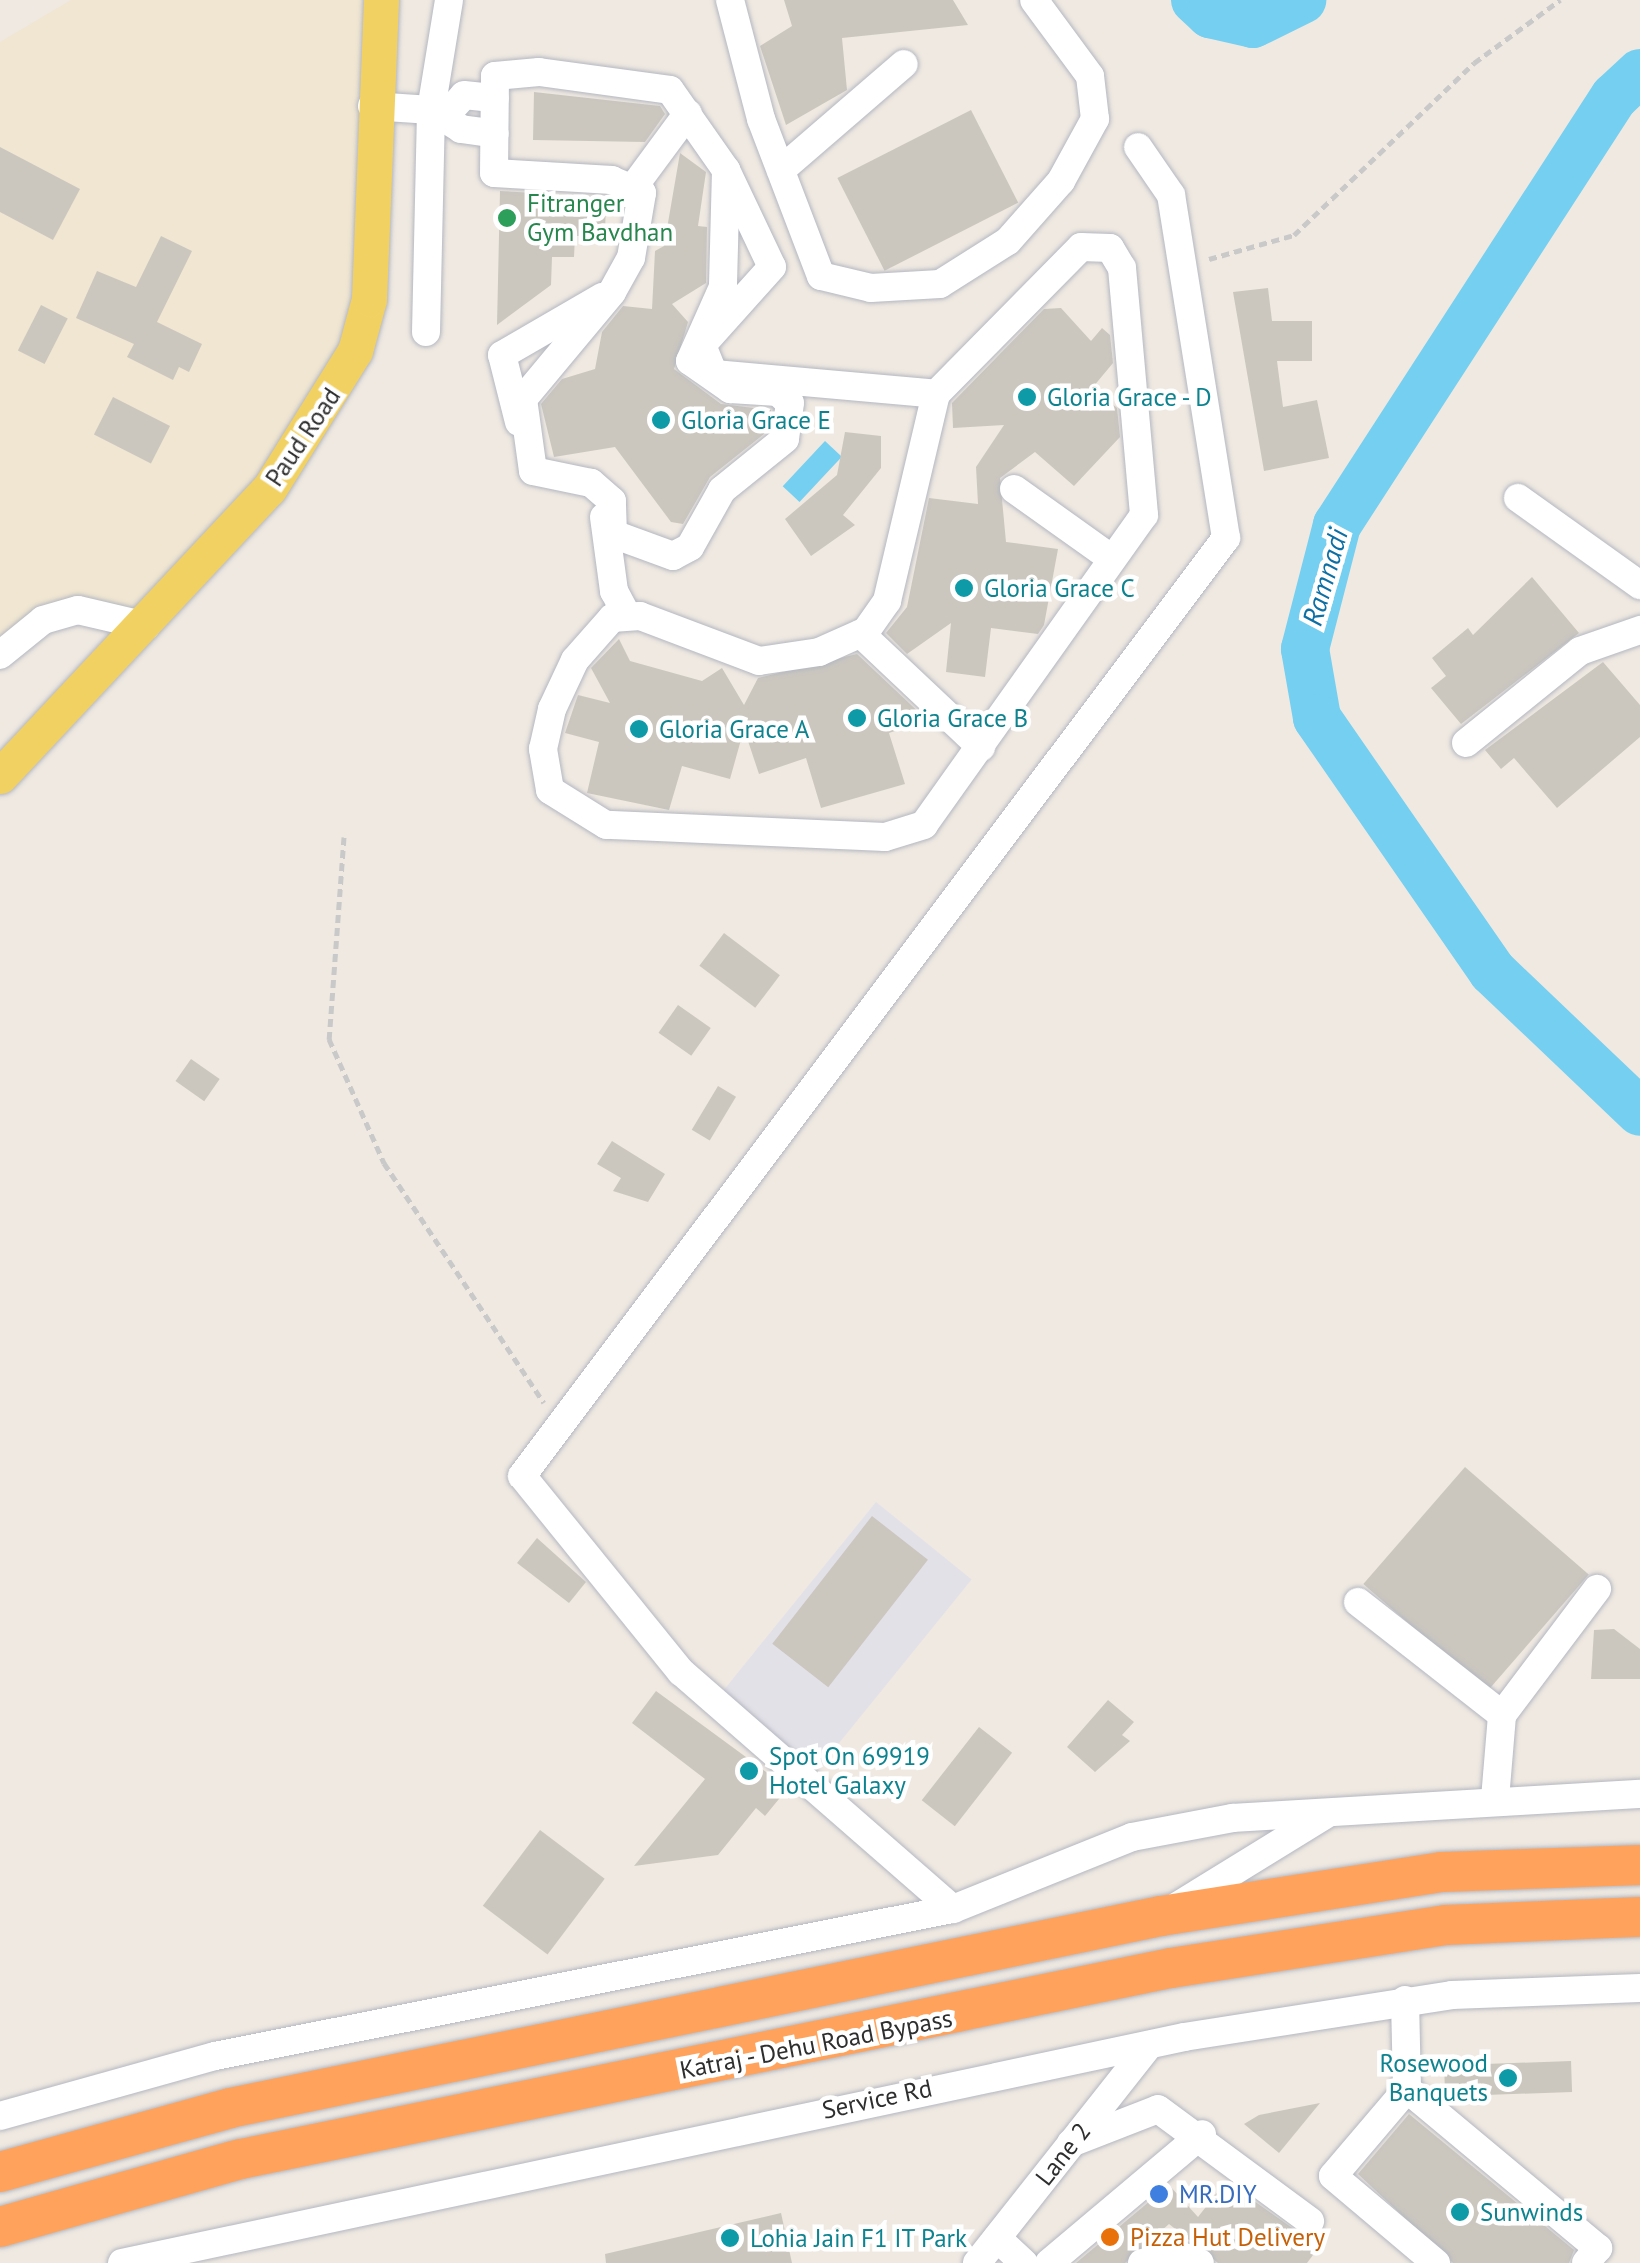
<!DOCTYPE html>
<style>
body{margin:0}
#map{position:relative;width:1640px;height:2263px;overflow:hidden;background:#efe9e1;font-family:"PT Sans",sans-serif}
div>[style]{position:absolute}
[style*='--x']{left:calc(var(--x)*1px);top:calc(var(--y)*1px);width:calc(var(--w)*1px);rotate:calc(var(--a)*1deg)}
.industrial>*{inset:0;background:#e3e1e8;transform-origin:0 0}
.education>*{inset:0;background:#f0e6d1}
.water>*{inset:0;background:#75cff0;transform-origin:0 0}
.river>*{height:48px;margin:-24px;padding:0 24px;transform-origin:24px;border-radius:24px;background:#75cff0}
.building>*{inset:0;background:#cbc7bf;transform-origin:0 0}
.path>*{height:5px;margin-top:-2.5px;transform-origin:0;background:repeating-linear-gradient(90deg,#c9c9c9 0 8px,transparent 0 13px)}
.roads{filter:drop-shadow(0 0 2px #b4b7c1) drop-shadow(0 0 2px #b4b7c1)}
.minor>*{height:28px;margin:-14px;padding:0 14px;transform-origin:14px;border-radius:14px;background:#fff}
.major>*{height:35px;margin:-17.5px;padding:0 17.5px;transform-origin:17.5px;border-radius:17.5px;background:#f2d163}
.highway>*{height:40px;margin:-20px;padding:0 20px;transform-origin:20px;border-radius:20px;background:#ffa35c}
.dots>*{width:28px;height:28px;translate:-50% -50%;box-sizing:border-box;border:5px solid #fff;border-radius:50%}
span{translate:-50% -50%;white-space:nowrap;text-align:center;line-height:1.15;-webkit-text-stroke:9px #fff;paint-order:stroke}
.leisure-label{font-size:25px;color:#27864d}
.left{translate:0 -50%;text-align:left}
.culture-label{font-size:25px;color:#0d838f}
.right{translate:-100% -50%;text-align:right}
.street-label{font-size:25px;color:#2e2e2e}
.shop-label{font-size:25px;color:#366cbe}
.food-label{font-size:25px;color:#c56008}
.water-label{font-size:28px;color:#0d6fa3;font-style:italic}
</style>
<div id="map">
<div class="industrial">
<div style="left:876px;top:1502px;width:123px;height:245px;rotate:39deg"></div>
</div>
<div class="education">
<div style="clip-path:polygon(71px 0,383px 0,355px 351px,146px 626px,78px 610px,0 656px,0 42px)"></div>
</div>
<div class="water">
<div style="left:825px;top:441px;width:23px;height:62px;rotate:43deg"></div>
</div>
<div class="river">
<div style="--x:1195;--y:0;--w:21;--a:43"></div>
<div style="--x:1210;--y:14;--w:44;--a:13.1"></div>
<div style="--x:1253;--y:24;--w:55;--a:-26.1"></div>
<div style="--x:1640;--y:73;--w:35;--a:137"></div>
<div style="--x:1614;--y:97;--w:510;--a:122.91"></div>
<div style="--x:1337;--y:525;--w:128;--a:104.5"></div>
<div style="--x:1305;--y:649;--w:70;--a:80.1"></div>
<div style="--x:1317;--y:718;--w:308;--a:55.3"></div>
<div style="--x:1492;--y:971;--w:204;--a:43.6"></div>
</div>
<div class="building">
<div style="clip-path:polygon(784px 0,953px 0,968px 25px,842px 38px,847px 90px,786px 125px,760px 46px,792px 26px)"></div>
<div style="clip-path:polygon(534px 92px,660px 106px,665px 114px,645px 142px,533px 140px)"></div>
<div style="left:971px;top:110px;width:104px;height:150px;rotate:63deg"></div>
<div style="clip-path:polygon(0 147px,80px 189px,53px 240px,0 212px)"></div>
<div style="clip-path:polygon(680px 153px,706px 172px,698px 226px,707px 227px,706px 283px,672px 304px,688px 322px,674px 369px,721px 404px,771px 410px,769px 430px,710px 477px,683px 524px,671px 522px,615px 447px,554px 457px,541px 404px,562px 379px,595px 369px,602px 332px,623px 306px,652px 309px,655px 251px,664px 246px)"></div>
<div style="clip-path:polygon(500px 191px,606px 197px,605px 236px,575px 236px,574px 257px,552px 257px,551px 285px,497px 325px)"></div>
<div style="clip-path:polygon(161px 236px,192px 251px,157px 322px,202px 344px,189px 372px,179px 367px,173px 380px,127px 357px,134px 344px,76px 318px,97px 271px,136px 287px)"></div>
<div style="clip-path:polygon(1268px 288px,1272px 321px,1312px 321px,1312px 361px,1277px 361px,1283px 407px,1317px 400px,1329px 458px,1264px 471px,1233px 292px)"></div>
<div style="left:41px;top:305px;width:30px;height:51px;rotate:27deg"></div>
<div style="clip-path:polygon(1061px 308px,1091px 341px,1102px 328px,1110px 335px,1113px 363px,1093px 387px,1117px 408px,1120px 437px,1074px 486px,1035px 452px,1000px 478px,1006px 542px,1058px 549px,1044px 625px,1038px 634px,991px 628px,985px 677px,946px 672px,951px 623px,907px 654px,886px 633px,907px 607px,929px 498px,978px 504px,976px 467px,1004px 425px,953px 428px,952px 403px,1044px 309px)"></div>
<div style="left:113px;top:397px;width:64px;height:42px;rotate:27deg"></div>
<div style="clip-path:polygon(845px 432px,881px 436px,881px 468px,843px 515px,855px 525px,811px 556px,785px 519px,837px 475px)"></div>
<div style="clip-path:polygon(1532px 577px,1579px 633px,1461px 724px,1431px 688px,1446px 676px,1432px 658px,1468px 628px,1473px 635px)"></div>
<div style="clip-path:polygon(619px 639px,630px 661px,702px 681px,722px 668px,744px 705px,758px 678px,857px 654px,927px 720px,889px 733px,905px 784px,821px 808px,806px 758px,759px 774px,744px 729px,730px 779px,682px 766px,669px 810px,587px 793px,599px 742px,565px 733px,578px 695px,610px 703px,591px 668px)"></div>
<div style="clip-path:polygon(1603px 662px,1640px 705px,1640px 737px,1557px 808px,1514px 758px,1501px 769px,1485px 750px)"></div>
<div style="left:724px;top:933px;width:70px;height:41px;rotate:37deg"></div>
<div style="left:678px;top:1005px;width:40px;height:34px;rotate:35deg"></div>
<div style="left:191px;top:1059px;width:35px;height:27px;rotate:35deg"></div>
<div style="left:718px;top:1086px;width:21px;height:51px;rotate:31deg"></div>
<div style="clip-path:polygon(612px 1141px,665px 1174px,648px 1202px,613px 1191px,621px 1178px,597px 1164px)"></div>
<div style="left:1465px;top:1467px;width:164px;height:155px;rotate:41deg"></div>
<div style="left:872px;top:1516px;width:71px;height:162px;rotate:38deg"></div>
<div style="clip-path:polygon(537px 1538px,586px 1582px,569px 1603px,517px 1563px)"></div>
<div style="clip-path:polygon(1614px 1629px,1640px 1649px,1640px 1679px,1591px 1679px,1594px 1630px)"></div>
<div style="clip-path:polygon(656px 1691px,788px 1788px,765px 1816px,756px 1808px,718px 1855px,634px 1866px,705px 1779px,632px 1723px)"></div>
<div style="clip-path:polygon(1108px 1700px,1134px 1722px,1122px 1735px,1130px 1741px,1095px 1772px,1067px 1747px)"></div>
<div style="left:979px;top:1727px;width:42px;height:93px;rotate:38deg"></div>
<div style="left:540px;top:1830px;width:81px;height:95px;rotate:37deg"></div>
<div style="left:1571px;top:2061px;width:31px;height:127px;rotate:88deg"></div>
<div style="clip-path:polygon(1320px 2103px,1279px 2153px,1244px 2124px,1259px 2115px)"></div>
<div style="clip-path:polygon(1409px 2114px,1574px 2250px,1569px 2263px,1453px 2263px,1358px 2174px)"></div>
<div style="clip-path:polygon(1226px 2181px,1319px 2247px,1307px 2263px,1218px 2263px,1169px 2224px,1125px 2263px,1076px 2263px,1169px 2185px,1198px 2217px)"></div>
<div style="clip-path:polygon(781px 2213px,792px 2263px,606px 2263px,605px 2254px)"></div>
</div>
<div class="path">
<div style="--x:1209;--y:259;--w:88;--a:-15.8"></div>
<div style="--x:1294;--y:235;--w:249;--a:-43.7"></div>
<div style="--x:1474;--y:63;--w:107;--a:-36.2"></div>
<div style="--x:344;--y:837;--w:203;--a:94.2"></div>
<div style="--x:329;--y:1039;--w:136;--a:66.1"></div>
<div style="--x:384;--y:1163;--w:288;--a:56.3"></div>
</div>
<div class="roads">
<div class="minor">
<div style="--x:730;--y:0;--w:123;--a:75.4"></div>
<div style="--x:761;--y:119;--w:168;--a:69.1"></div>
<div style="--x:821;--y:276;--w:51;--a:13.5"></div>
<div style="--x:871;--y:288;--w:69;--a:-3.3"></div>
<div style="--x:940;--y:284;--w:80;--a:-32.3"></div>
<div style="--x:1008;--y:241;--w:80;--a:-48.5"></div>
<div style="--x:1061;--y:181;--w:71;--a:-61.3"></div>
<div style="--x:1095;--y:119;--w:43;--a:-96.6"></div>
<div style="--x:1090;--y:76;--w:94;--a:-126.4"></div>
<div style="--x:372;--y:106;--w:59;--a:3.9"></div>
<div style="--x:431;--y:110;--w:36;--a:32"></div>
<div style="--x:461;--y:129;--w:34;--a:8"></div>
<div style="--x:447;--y:114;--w:25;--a:-48"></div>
<div style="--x:464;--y:95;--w:31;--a:6"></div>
<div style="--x:726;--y:170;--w:117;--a:91.5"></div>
<div style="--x:723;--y:287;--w:81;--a:114"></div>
<div style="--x:690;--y:361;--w:49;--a:35"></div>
<div style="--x:730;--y:389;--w:48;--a:3.6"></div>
<div style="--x:778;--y:392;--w:16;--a:43"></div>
<div style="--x:790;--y:403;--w:36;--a:98"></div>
<div style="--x:785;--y:439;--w:81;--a:141"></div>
<div style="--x:722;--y:490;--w:65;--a:119.3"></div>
<div style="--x:690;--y:547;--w:19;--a:152"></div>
<div style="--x:673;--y:556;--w:64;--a:-159.9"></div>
<div style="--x:613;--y:534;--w:33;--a:-92"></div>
<div style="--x:612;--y:501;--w:28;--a:-139"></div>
<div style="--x:591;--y:483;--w:59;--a:-168.3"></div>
<div style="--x:533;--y:471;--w:73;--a:-97.9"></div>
<div style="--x:523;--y:399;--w:139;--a:-50.2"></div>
<div style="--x:612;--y:292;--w:39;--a:-61"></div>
<div style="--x:631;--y:258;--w:66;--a:-80.4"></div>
<div style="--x:642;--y:193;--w:33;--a:-157"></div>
<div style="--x:612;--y:180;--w:118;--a:-176.6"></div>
<div style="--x:494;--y:173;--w:97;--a:-89.4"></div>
<div style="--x:495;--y:76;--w:44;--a:-5.2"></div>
<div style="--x:539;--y:72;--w:132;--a:7.8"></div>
<div style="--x:670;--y:90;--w:98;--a:55"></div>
<div style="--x:726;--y:170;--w:107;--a:64.6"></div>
<div style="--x:772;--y:267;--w:105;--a:131.9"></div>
<div style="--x:702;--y:345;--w:31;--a:68"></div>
<div style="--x:714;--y:374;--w:223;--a:5.1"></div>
<div style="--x:936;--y:394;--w:206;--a:-45.4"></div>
<div style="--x:1081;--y:247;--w:29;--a:2"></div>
<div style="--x:1110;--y:248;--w:23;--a:59"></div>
<div style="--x:1122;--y:268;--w:248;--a:84.9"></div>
<div style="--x:1144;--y:515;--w:380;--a:125.4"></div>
<div style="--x:924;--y:825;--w:41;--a:162.9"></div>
<div style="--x:885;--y:837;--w:279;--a:-177.5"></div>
<div style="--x:606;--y:825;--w:66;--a:-148"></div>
<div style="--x:550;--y:790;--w:42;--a:-99.7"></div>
<div style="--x:543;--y:749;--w:41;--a:-77.3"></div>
<div style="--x:552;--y:709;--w:54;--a:-64.9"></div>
<div style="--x:575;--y:660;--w:56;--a:-48.6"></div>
<div style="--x:612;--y:618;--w:28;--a:-4"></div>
<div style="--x:640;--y:616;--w:127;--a:20.7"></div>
<div style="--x:759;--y:661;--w:61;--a:-8.5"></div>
<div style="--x:819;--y:652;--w:51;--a:-24.1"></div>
<div style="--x:866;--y:631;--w:37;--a:-55"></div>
<div style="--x:887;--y:601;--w:213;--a:-76.7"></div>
<div style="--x:781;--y:170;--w:162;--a:-40.8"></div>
<div style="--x:635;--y:185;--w:89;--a:-53.6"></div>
<div style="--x:426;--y:332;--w:222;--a:-88.7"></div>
<div style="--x:431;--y:110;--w:111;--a:-80.7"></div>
<div style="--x:519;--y:422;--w:69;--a:-104.2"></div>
<div style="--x:502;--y:355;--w:116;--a:-30.1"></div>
<div style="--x:1014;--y:489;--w:120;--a:35.5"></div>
<div style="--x:1518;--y:498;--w:150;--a:35.5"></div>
<div style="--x:604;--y:517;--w:75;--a:82.3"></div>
<div style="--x:614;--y:591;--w:26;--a:62"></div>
<div style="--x:861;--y:634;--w:165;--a:43.3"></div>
<div style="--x:0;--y:655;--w:55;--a:-39.1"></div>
<div style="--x:43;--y:620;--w:36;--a:-16"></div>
<div style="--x:78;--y:610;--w:70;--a:13.2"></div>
<div style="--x:1466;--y:743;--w:146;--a:-38.9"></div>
<div style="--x:1580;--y:651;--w:64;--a:-19.3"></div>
<div style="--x:1358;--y:1602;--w:183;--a:38.1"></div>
<div style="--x:1495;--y:1799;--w:84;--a:-85.2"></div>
<div style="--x:1502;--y:1715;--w:158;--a:-53"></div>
<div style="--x:1174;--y:1908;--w:177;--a:-31.6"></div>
<div style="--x:953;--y:1909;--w:361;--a:-138.9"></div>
<div style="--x:681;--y:1672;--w:252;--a:-129"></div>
<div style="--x:522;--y:1476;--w:1173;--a:-53.11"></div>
<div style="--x:1226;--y:538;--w:347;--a:-99.1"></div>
<div style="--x:1171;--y:195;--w:58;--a:-124.5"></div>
<div style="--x:1405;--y:2000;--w:89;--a:88.7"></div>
<div style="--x:1407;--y:2089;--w:114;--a:130.4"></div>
<div style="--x:1333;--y:2176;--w:135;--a:40.2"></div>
<div style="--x:1407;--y:2089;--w:249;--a:39.8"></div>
<div style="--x:1598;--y:2248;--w:19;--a:129"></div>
<div style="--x:0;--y:2116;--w:223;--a:-15.6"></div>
<div style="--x:215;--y:2056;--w:752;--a:-11.27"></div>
<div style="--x:953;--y:1909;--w:193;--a:-21.9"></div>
<div style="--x:1132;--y:1837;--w:103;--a:-10.7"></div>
<div style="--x:1233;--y:1818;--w:408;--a:-3.4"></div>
<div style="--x:1071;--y:2143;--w:93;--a:-21.3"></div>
<div style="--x:1158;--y:2109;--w:189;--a:36.4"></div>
<div style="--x:997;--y:2238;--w:37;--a:43"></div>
<div style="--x:122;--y:2263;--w:1086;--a:-12.01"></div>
<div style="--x:1184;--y:2037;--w:271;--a:-8.9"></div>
<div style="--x:1452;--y:1995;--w:188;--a:-2.1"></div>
<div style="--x:977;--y:2263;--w:278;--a:-51.7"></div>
<div style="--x:1049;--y:2263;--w:200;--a:-40.1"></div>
<div style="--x:1142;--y:2263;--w:40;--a:-10"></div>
<div style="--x:1181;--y:2256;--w:20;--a:20"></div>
</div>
<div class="major">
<div style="--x:0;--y:776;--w:393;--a:-46.9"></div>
<div style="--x:269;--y:489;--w:163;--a:-58.1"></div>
<div style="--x:355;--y:351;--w:54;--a:-74.9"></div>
<div style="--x:369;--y:299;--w:299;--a:-87.7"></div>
</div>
<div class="highway">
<div style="--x:0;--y:2172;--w:239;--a:-15.5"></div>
<div style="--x:230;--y:2108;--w:951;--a:-11.65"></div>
<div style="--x:1161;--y:1916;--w:284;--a:-8.9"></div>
<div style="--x:1442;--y:1872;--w:198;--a:-2"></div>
<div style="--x:0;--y:2227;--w:250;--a:-15.8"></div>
<div style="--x:241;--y:2159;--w:949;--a:-11.61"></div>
<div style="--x:1171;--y:1968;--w:278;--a:-8.9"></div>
<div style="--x:1446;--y:1925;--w:194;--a:-2.4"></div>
</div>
</div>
<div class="dots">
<div style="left:507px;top:218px;background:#2e9e5b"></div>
<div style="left:1027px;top:397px;background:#0f9aa8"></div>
<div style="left:661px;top:420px;background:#0f9aa8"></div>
<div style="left:964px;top:588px;background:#0f9aa8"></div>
<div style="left:857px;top:718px;background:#0f9aa8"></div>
<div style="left:639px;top:729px;background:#0f9aa8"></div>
<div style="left:749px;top:1771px;background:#0f9aa8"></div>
<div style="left:1508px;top:2078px;background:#0f9aa8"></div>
<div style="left:1159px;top:2194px;background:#3f7fe0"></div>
<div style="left:1460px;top:2212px;background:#0f9aa8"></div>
<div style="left:1110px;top:2237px;background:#e8710a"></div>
<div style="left:730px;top:2238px;background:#0f9aa8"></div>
</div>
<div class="leisure-label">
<span class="left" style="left:527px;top:218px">Fitranger<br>Gym Bavdhan</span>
</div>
<div class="culture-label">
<span class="left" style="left:1047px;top:397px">Gloria Grace - D</span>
<span class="left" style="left:681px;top:420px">Gloria Grace E</span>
<span class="left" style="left:984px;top:588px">Gloria Grace C</span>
<span class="left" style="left:877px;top:718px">Gloria Grace B</span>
<span class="left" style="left:659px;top:729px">Gloria Grace A</span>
<span class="left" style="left:769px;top:1771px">Spot On 69919<br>Hotel Galaxy</span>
<span class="right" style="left:1488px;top:2078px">Rosewood<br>Banquets</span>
<span class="left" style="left:1480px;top:2212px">Sunwinds</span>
<span class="left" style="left:750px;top:2238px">Lohia Jain F1 IT Park</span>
</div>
<div class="street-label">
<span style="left:303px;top:437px;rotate:-56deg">Paud Road</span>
<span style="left:816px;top:2044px;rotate:-11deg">Katraj - Dehu Road Bypass</span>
<span style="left:877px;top:2099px;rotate:-12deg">Service Rd</span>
<span style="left:1063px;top:2154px;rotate:-52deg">Lane 2</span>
</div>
<div class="shop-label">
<span class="left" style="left:1179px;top:2194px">MR.DIY</span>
</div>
<div class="food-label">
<span class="left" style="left:1130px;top:2237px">Pizza Hut Delivery</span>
</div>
<div class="water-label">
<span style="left:1325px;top:577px;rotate:-74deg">Ramnadi</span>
</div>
</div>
